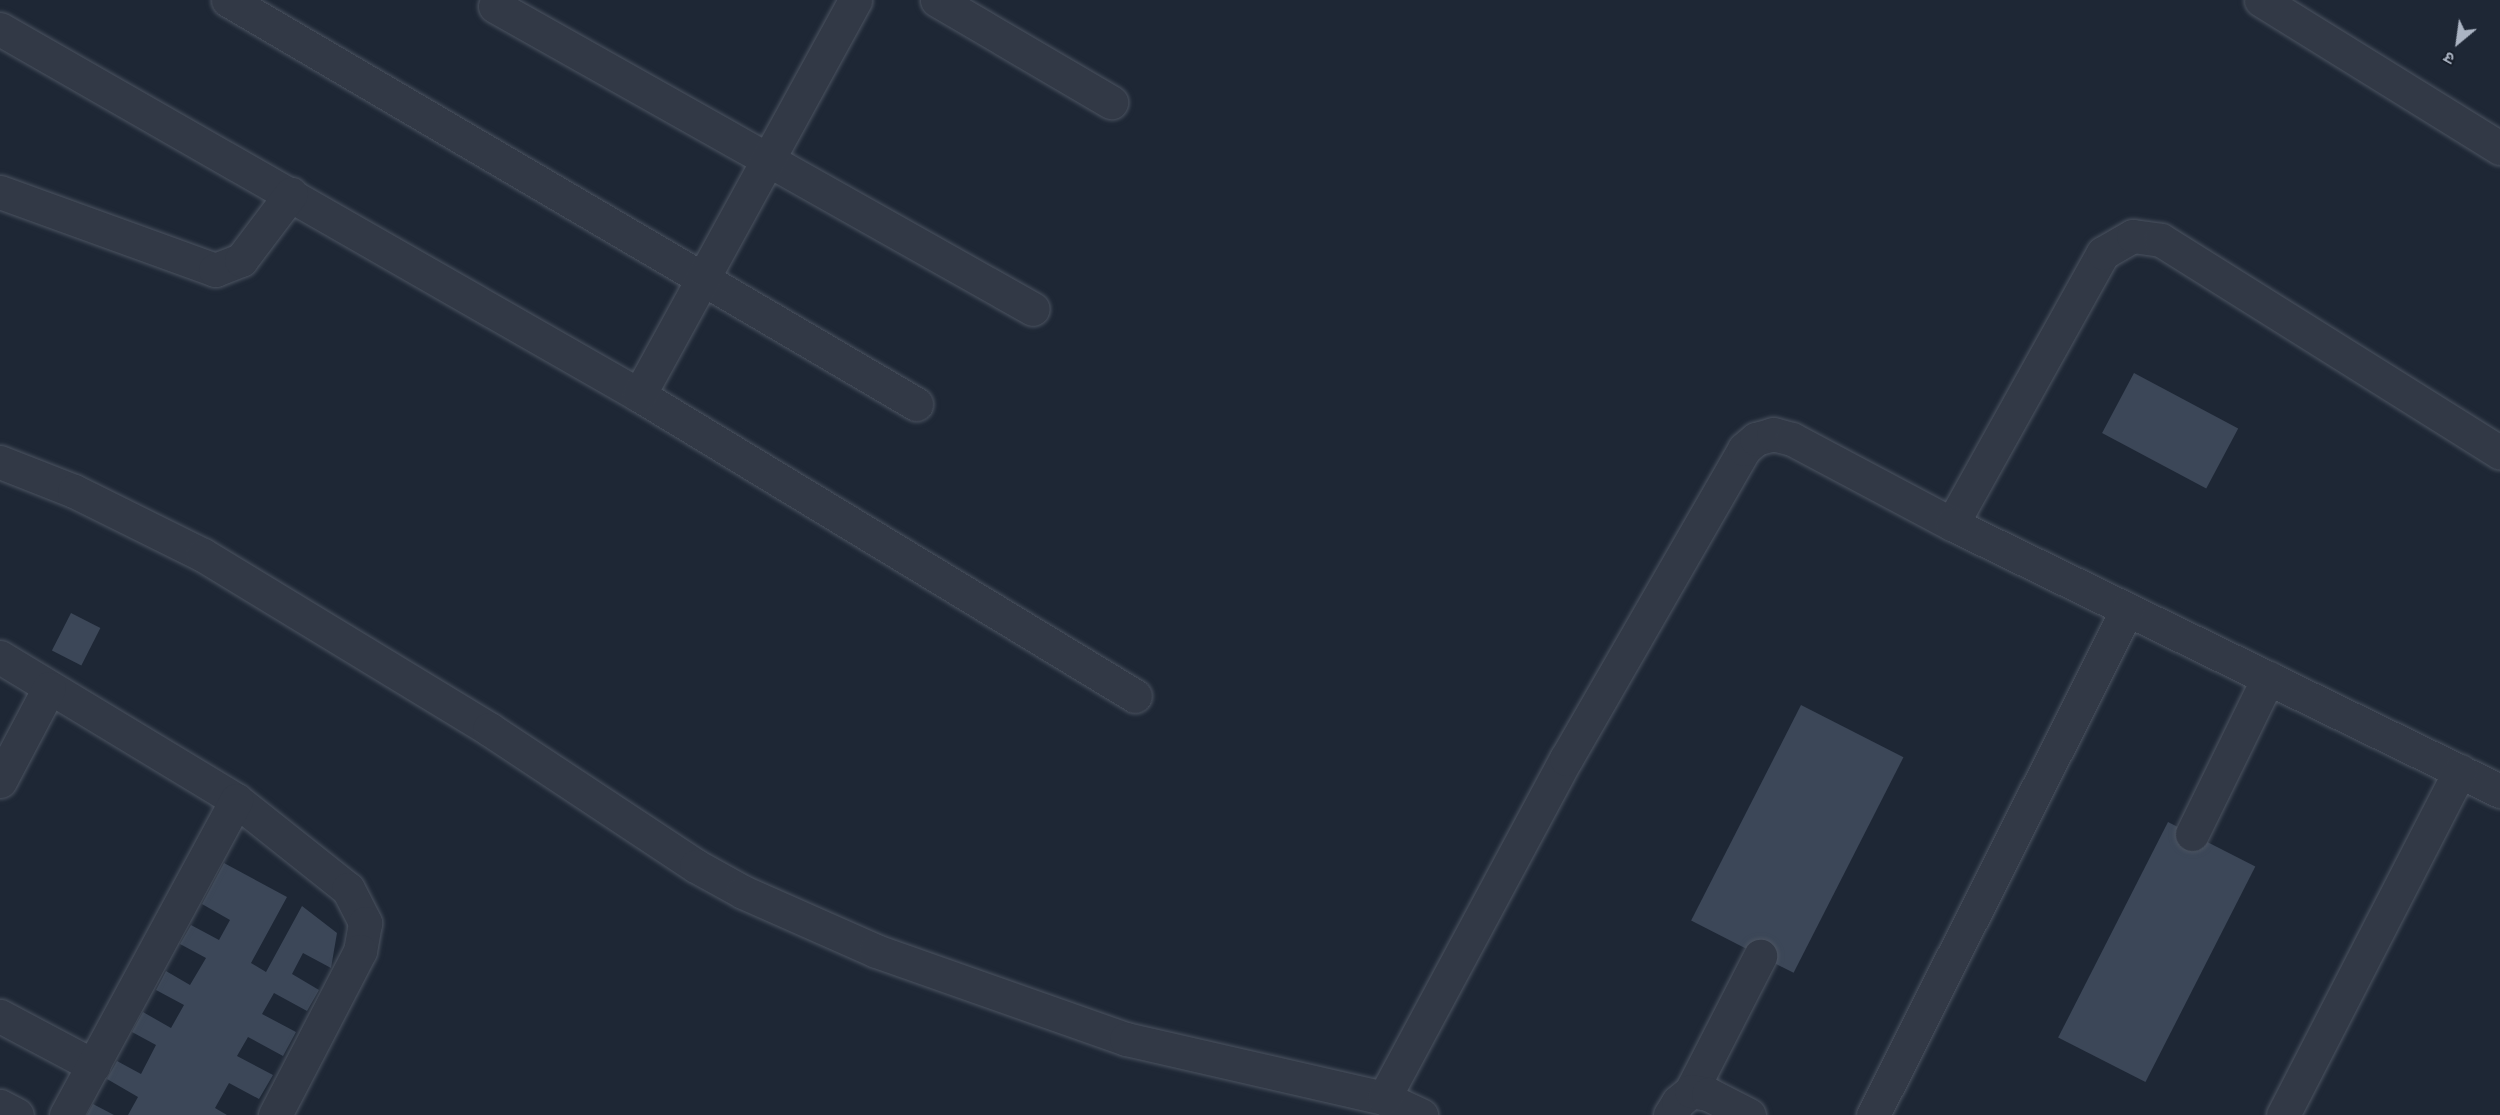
<!DOCTYPE html>
<meta charset="utf-8">
<style>
body{margin:0}
#map{position:relative;width:2500px;height:1115px;overflow:hidden;background:#1e2735;font-family:"Space Grotesk","Noto Sans Devanagari",sans-serif}
div>[style]{position:absolute}
[style*='--x']{left:calc(var(--x)*1px);top:calc(var(--y)*1px);width:calc(var(--w)*1px);rotate:calc(var(--a)*1deg)}
.building>*{inset:0;background:#3c4758;transform-origin:0 0}
.roads{filter:drop-shadow(0 0 2px #4c5461) drop-shadow(0 0 2px #4c5461)}
.minor>*{height:33px;margin:-16.5px;padding:0 16.5px;transform-origin:16.5px;border-radius:16.5px;background:#323946}
span{translate:-50% -50%;white-space:nowrap;text-align:center;line-height:1.15;-webkit-text-stroke:5px #171e2a;paint-order:stroke}
.north{position:absolute;left:2428px;top:12px;width:60px;height:60px;-webkit-text-stroke:4px #171e2a;paint-order:stroke;rotate:209deg;font-size:16px;font-weight:700;line-height:24px;text-align:center;color:#abb4c3}
.north::after{content:'';display:block;margin:auto;width:21px;height:27px;background:#abb4c3;clip-path:polygon(50% 0,100% 100%,50% 72%,0 100%)}
</style>
<div id="map">
<div class="building">
<div style="left:2134px;top:373px;width:118px;height:68px;rotate:28deg"></div>
<div style="left:71px;top:613px;width:33px;height:42px;rotate:27deg"></div>
<div style="left:1801px;top:705px;width:115px;height:242px;rotate:27deg"></div>
<div style="left:2168px;top:822px;width:98px;height:242px;rotate:27deg"></div>
<div style="clip-path:polygon(224px 863px,287px 897px,251px 963px,266px 972px,302px 906px,337px 933px,331px 968px,303px 953px,292px 974px,319px 990px,307px 1011px,274px 993px,262px 1014px,296px 1032px,283px 1056px,248px 1037px,237px 1056px,273px 1075px,259px 1099px,229px 1083px,215px 1108px,227px 1115px,128px 1115px,138px 1097px,107px 1079px,117px 1061px,141px 1074px,156px 1045px,132px 1032px,143px 1012px,171px 1028px,184px 1005px,156px 990px,166px 971px,190px 985px,206px 958px,180px 944px,191px 925px,219px 940px,230px 920px,202px 904px)"></div>
<div style="clip-path:polygon(93px 1104px,114px 1115px,87px 1115px)"></div>
</div>
<div class="roads">
<div class="minor">
<div style="--x:228;--y:0;--w:798;--a:30.42"></div>
<div style="--x:937;--y:0;--w:202;--a:30.4"></div>
<div style="--x:2261;--y:0;--w:281;--a:31.8"></div>
<div style="--x:495;--y:6;--w:617;--a:29.39"></div>
<div style="--x:0;--y:29;--w:736;--a:29.8"></div>
<div style="--x:639;--y:395;--w:580;--a:31.25"></div>
<div style="--x:0;--y:192;--w:229;--a:19.9"></div>
<div style="--x:215;--y:270;--w:28;--a:-21"></div>
<div style="--x:241;--y:260;--w:83;--a:-52.9"></div>
<div style="--x:639;--y:395;--w:450;--a:-61.3"></div>
<div style="--x:0;--y:462;--w:79;--a:21.4"></div>
<div style="--x:74;--y:491;--w:144;--a:26.4"></div>
<div style="--x:203;--y:555;--w:335;--a:31.3"></div>
<div style="--x:489;--y:729;--w:248;--a:33.5"></div>
<div style="--x:696;--y:866;--w:54;--a:29"></div>
<div style="--x:743;--y:892;--w:145;--a:23.9"></div>
<div style="--x:876;--y:951;--w:265;--a:19.4"></div>
<div style="--x:1126;--y:1039;--w:265;--a:12.9"></div>
<div style="--x:1384;--y:1098;--w:41;--a:24.7"></div>
<div style="--x:1952;--y:524;--w:310;--a:-60.9"></div>
<div style="--x:2103;--y:253;--w:34;--a:-30"></div>
<div style="--x:2133;--y:236;--w:28;--a:8"></div>
<div style="--x:2161;--y:240;--w:400;--a:32.1"></div>
<div style="--x:0;--y:657;--w:276;--a:31.2"></div>
<div style="--x:236;--y:800;--w:143;--a:38.5"></div>
<div style="--x:348;--y:889;--w:38;--a:63"></div>
<div style="--x:365;--y:923;--w:28;--a:100"></div>
<div style="--x:360;--y:951;--w:185;--a:117.4"></div>
<div style="--x:0;--y:781;--w:105;--a:-62.2"></div>
<div style="--x:2192;--y:834;--w:174;--a:-64"></div>
<div style="--x:0;--y:1016;--w:106;--a:28"></div>
<div style="--x:1691;--y:1091;--w:152;--a:-62.9"></div>
<div style="--x:1384;--y:1098;--w:385;--a:-61.8"></div>
<div style="--x:1566;--y:759;--w:357;--a:-60.1"></div>
<div style="--x:1744;--y:449;--w:16;--a:-40"></div>
<div style="--x:1756;--y:439;--w:18;--a:-16"></div>
<div style="--x:1773;--y:434;--w:20;--a:15"></div>
<div style="--x:1792;--y:439;--w:181;--a:28"></div>
<div style="--x:1952;--y:524;--w:610;--a:25.98"></div>
<div style="--x:0;--y:1106;--w:19;--a:28"></div>
<div style="--x:66;--y:1115;--w:358;--a:-61.6"></div>
<div style="--x:1670;--y:1115;--w:15;--a:-58"></div>
<div style="--x:1678;--y:1102;--w:17;--a:-40"></div>
<div style="--x:1691;--y:1091;--w:17;--a:10"></div>
<div style="--x:1708;--y:1094;--w:46;--a:27.1"></div>
<div style="--x:1873;--y:1115;--w:565;--a:-63.3"></div>
<div style="--x:2283;--y:1115;--w:387;--a:-62.8"></div>
</div>
</div>
<div class="north">उ</div>
</div>
